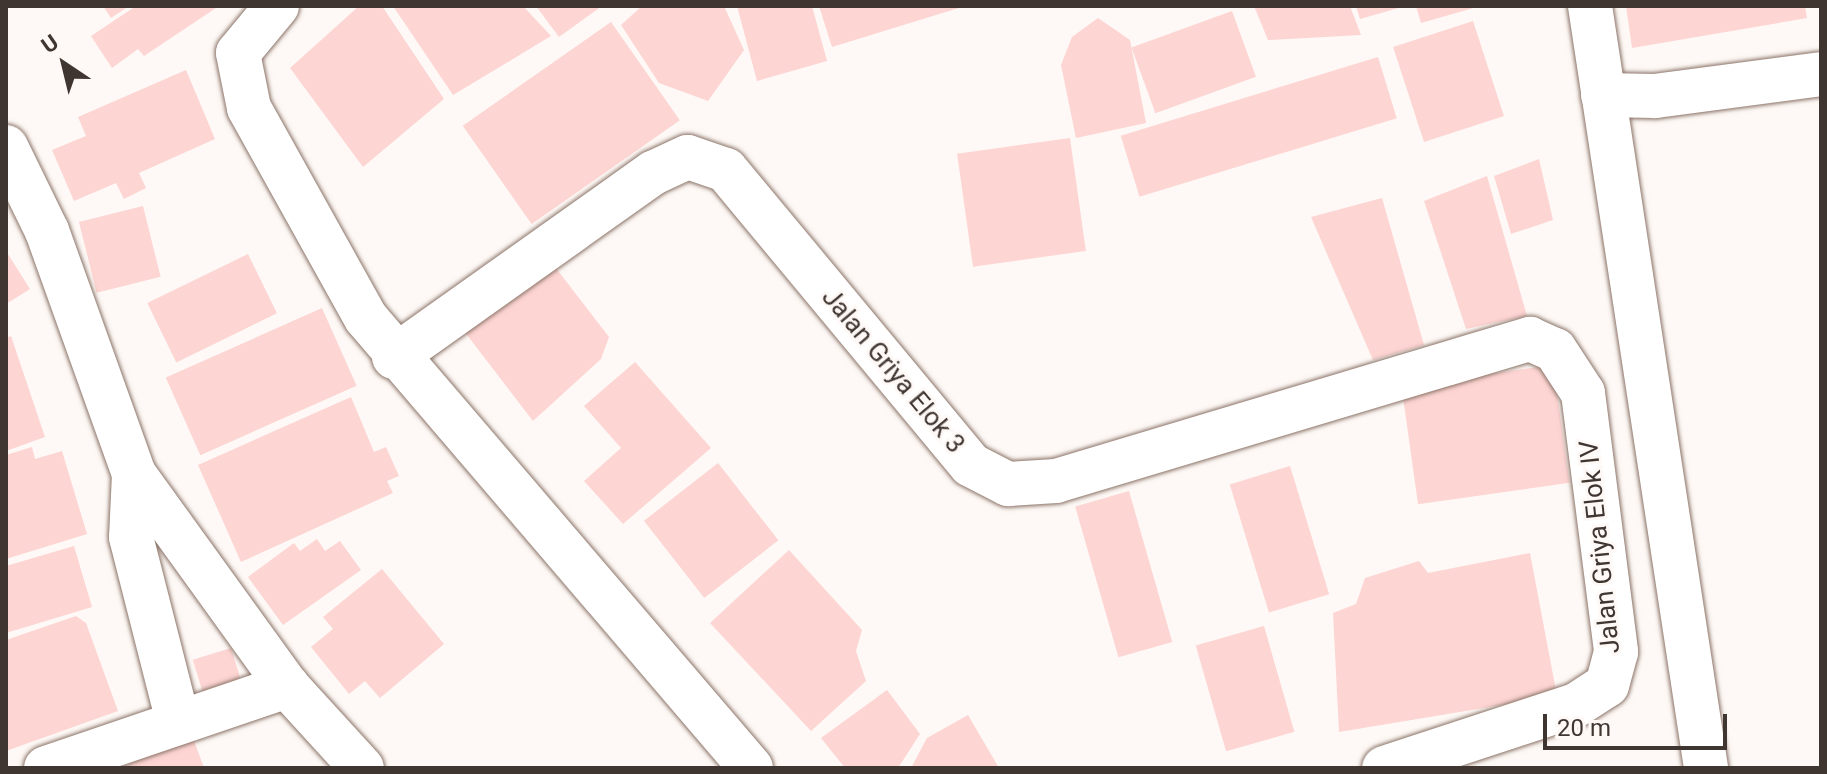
<!DOCTYPE html>
<style>
body{margin:0}
#map{position:relative;width:1827px;height:774px;overflow:hidden;background:#fef9f6;font-family:Roboto,sans-serif}
div>[style]{position:absolute}
[style*='--x']{left:calc(var(--x)*1px);top:calc(var(--y)*1px);width:calc(var(--w)*1px);rotate:calc(var(--a)*1deg)}
.building>*{inset:0;background:#fdd5d3;transform-origin:0 0}
.roads{filter:drop-shadow(0 0 2px #8b7468) drop-shadow(0 0 2px #8b7468)}
.minor>*{height:44px;margin:-22px;padding:0 22px;transform-origin:22px;border-radius:22px;background:#fff}
span{translate:-50% -50%;white-space:nowrap;text-align:center;line-height:1.15;-webkit-text-stroke:6px #fef9f6;paint-order:stroke}
.street-label{font-size:26px;color:#403631}
.frame{position:absolute;inset:0;border:8px solid #403631;pointer-events:none}
.north{position:absolute;left:24px;top:24px;width:80px;height:80px;-webkit-text-stroke:6px #fef9f6;paint-order:stroke;rotate:325deg;font-size:22px;font-weight:700;line-height:32px;text-align:center;color:#403631}
.north::after{content:'';display:block;margin:auto;width:28px;height:36px;background:#403631;clip-path:polygon(50% 0,100% 100%,50% 72%,0 100%)}
.scale{position:absolute;left:1543px;top:714px;width:184px;height:36px;box-sizing:border-box;border:4px solid #403631;border-top:0;padding-left:10px;font-size:24px;line-height:28px;white-space:nowrap;color:#403631;-webkit-text-stroke:6px #fef9f6;paint-order:stroke}
</style>
<div id="map">
<div class="building">
<div style="clip-path:polygon(103px 6px,129px 6px,111px 18px)"></div>
<div style="clip-path:polygon(136px 6px,219px 6px,144px 56px,138px 49px,112px 68px,91px 36px)"></div>
<div style="clip-path:polygon(359px 6px,382px 6px,444px 99px,363px 167px,290px 68px)"></div>
<div style="clip-path:polygon(393px 6px,523px 6px,551px 36px,453px 95px)"></div>
<div style="clip-path:polygon(536px 6px,602px 6px,559px 37px)"></div>
<div style="clip-path:polygon(642px 6px,724px 6px,744px 50px,708px 101px,659px 83px,621px 25px)"></div>
<div style="clip-path:polygon(737px 6px,812px 6px,827px 61px,757px 81px)"></div>
<div style="clip-path:polygon(819px 6px,962px 6px,962px 7px,832px 47px)"></div>
<div style="clip-path:polygon(1254px 6px,1350px 6px,1361px 35px,1268px 40px)"></div>
<div style="clip-path:polygon(1356px 6px,1402px 6px,1402px 7px,1360px 19px)"></div>
<div style="clip-path:polygon(1416px 6px,1477px 6px,1477px 7px,1421px 23px)"></div>
<div style="clip-path:polygon(1626px 6px,1805px 6px,1807px 18px,1632px 48px)"></div>
<div style="left:1232px;top:11px;width:70px;height:107px;rotate:70deg"></div>
<div style="clip-path:polygon(1098px 18px,1130px 40px,1146px 123px,1076px 138px,1061px 65px,1072px 37px)"></div>
<div style="left:1473px;top:21px;width:100px;height:84px;rotate:72deg"></div>
<div style="left:611px;top:22px;width:120px;height:181px;rotate:55deg"></div>
<div style="left:1378px;top:57px;width:64px;height:269px;rotate:73deg"></div>
<div style="clip-path:polygon(186px 70px,215px 139px,139px 173px,146px 188px,124px 199px,116px 183px,74px 201px,52px 150px,86px 136px,78px 117px)"></div>
<div style="left:1070px;top:138px;width:114px;height:114px;rotate:82deg"></div>
<div style="clip-path:polygon(1539px 159px,1553px 220px,1511px 234px,1494px 176px)"></div>
<div style="clip-path:polygon(1487px 176px,1527px 316px,1466px 329px,1424px 201px)"></div>
<div style="clip-path:polygon(1382px 198px,1424px 345px,1373px 360px,1311px 217px)"></div>
<div style="left:143px;top:206px;width:73px;height:66px;rotate:76deg"></div>
<div style="clip-path:polygon(6px 251px,30px 289px,6px 304px)"></div>
<div style="left:248px;top:254px;width:66px;height:112px;rotate:64deg"></div>
<div style="clip-path:polygon(552px 263px,609px 337px,601px 359px,533px 421px,464px 331px)"></div>
<div style="left:322px;top:308px;width:85px;height:171px;rotate:66deg"></div>
<div style="clip-path:polygon(11px 336px,45px 437px,6px 451px,6px 338px)"></div>
<div style="clip-path:polygon(635px 362px,711px 448px,623px 524px,584px 481px,621px 448px,584px 406px)"></div>
<div style="left:1553px;top:365px;width:119px;height:153px;rotate:82deg"></div>
<div style="clip-path:polygon(351px 397px,374px 452px,386px 447px,399px 476px,387px 481px,393px 493px,241px 562px,198px 465px)"></div>
<div style="clip-path:polygon(32px 447px,35px 459px,62px 451px,87px 534px,6px 559px,6px 455px)"></div>
<div style="left:718px;top:463px;width:98px;height:94px;rotate:52deg"></div>
<div style="left:1290px;top:466px;width:134px;height:63px;rotate:73deg"></div>
<div style="left:1129px;top:491px;width:157px;height:56px;rotate:74deg"></div>
<div style="clip-path:polygon(317px 539px,325px 551px,340px 541px,361px 570px,283px 625px,248px 577px,294px 543px,300px 551px)"></div>
<div style="clip-path:polygon(74px 546px,92px 607px,6px 633px,6px 566px)"></div>
<div style="clip-path:polygon(789px 550px,862px 630px,856px 651px,866px 681px,811px 731px,710px 623px)"></div>
<div style="clip-path:polygon(1530px 553px,1557px 696px,1339px 732px,1333px 613px,1356px 604px,1365px 578px,1419px 561px,1428px 573px)"></div>
<div style="clip-path:polygon(382px 569px,444px 644px,380px 698px,365px 681px,349px 694px,311px 647px,333px 629px,323px 617px)"></div>
<div style="clip-path:polygon(76px 616px,86px 623px,118px 711px,6px 751px,6px 640px)"></div>
<div style="left:1264px;top:626px;width:110px;height:71px;rotate:74deg"></div>
<div style="left:231px;top:648px;width:34px;height:40px;rotate:73deg"></div>
<div style="clip-path:polygon(887px 690px,920px 734px,898px 768px,845px 768px,821px 738px)"></div>
<div style="clip-path:polygon(968px 715px,999px 768px,911px 768px,927px 738px)"></div>
<div style="clip-path:polygon(193px 738px,204px 768px,119px 768px)"></div>
</div>
<div class="roads">
<div class="minor">
<div style="--x:277;--y:6;--w:61;--a:129.7"></div>
<div style="--x:238;--y:53;--w:56;--a:78.7"></div>
<div style="--x:249;--y:108;--w:240;--a:60.9"></div>
<div style="--x:366;--y:318;--w:592;--a:49.45"></div>
<div style="--x:1590;--y:6;--w:771;--a:81.34"></div>
<div style="--x:1603;--y:95;--w:52;--a:1.1"></div>
<div style="--x:1655;--y:96;--w:167;--a:-7.5"></div>
<div style="--x:6;--y:147;--w:93;--a:64"></div>
<div style="--x:47;--y:231;--w:258;--a:70.3"></div>
<div style="--x:134;--y:474;--w:261;--a:54.2"></div>
<div style="--x:287;--y:686;--w:111;--a:47.6"></div>
<div style="--x:394;--y:357;--w:318;--a:-35.4"></div>
<div style="--x:653;--y:173;--w:38;--a:-25"></div>
<div style="--x:688;--y:157;--w:40;--a:18.9"></div>
<div style="--x:726;--y:170;--w:383;--a:50.3"></div>
<div style="--x:971;--y:465;--w:42;--a:27.2"></div>
<div style="--x:1008;--y:484;--w:48;--a:-3.6"></div>
<div style="--x:1056;--y:481;--w:495;--a:-16.7"></div>
<div style="--x:1530;--y:339;--w:27;--a:24"></div>
<div style="--x:1555;--y:350;--w:51;--a:56.9"></div>
<div style="--x:1583;--y:393;--w:261;--a:82.7"></div>
<div style="--x:1616;--y:652;--w:34;--a:105"></div>
<div style="--x:1607;--y:685;--w:37;--a:147"></div>
<div style="--x:1576;--y:705;--w:202;--a:161.8"></div>
<div style="--x:134;--y:474;--w:63;--a:92.7"></div>
<div style="--x:131;--y:537;--w:187;--a:75.7"></div>
<div style="--x:46;--y:768;--w:255;--a:-18.8"></div>
</div>
</div>
<div class="street-label">
<span style="left:893px;top:371px;rotate:50deg">Jalan Griya Elok 3</span>
<span style="left:1600px;top:547px;rotate:-96deg">Jalan Griya Elok IV</span>
</div>
<div class="frame"></div>
<div class="north">U</div>
<div class="scale">20 m</div>
</div>
